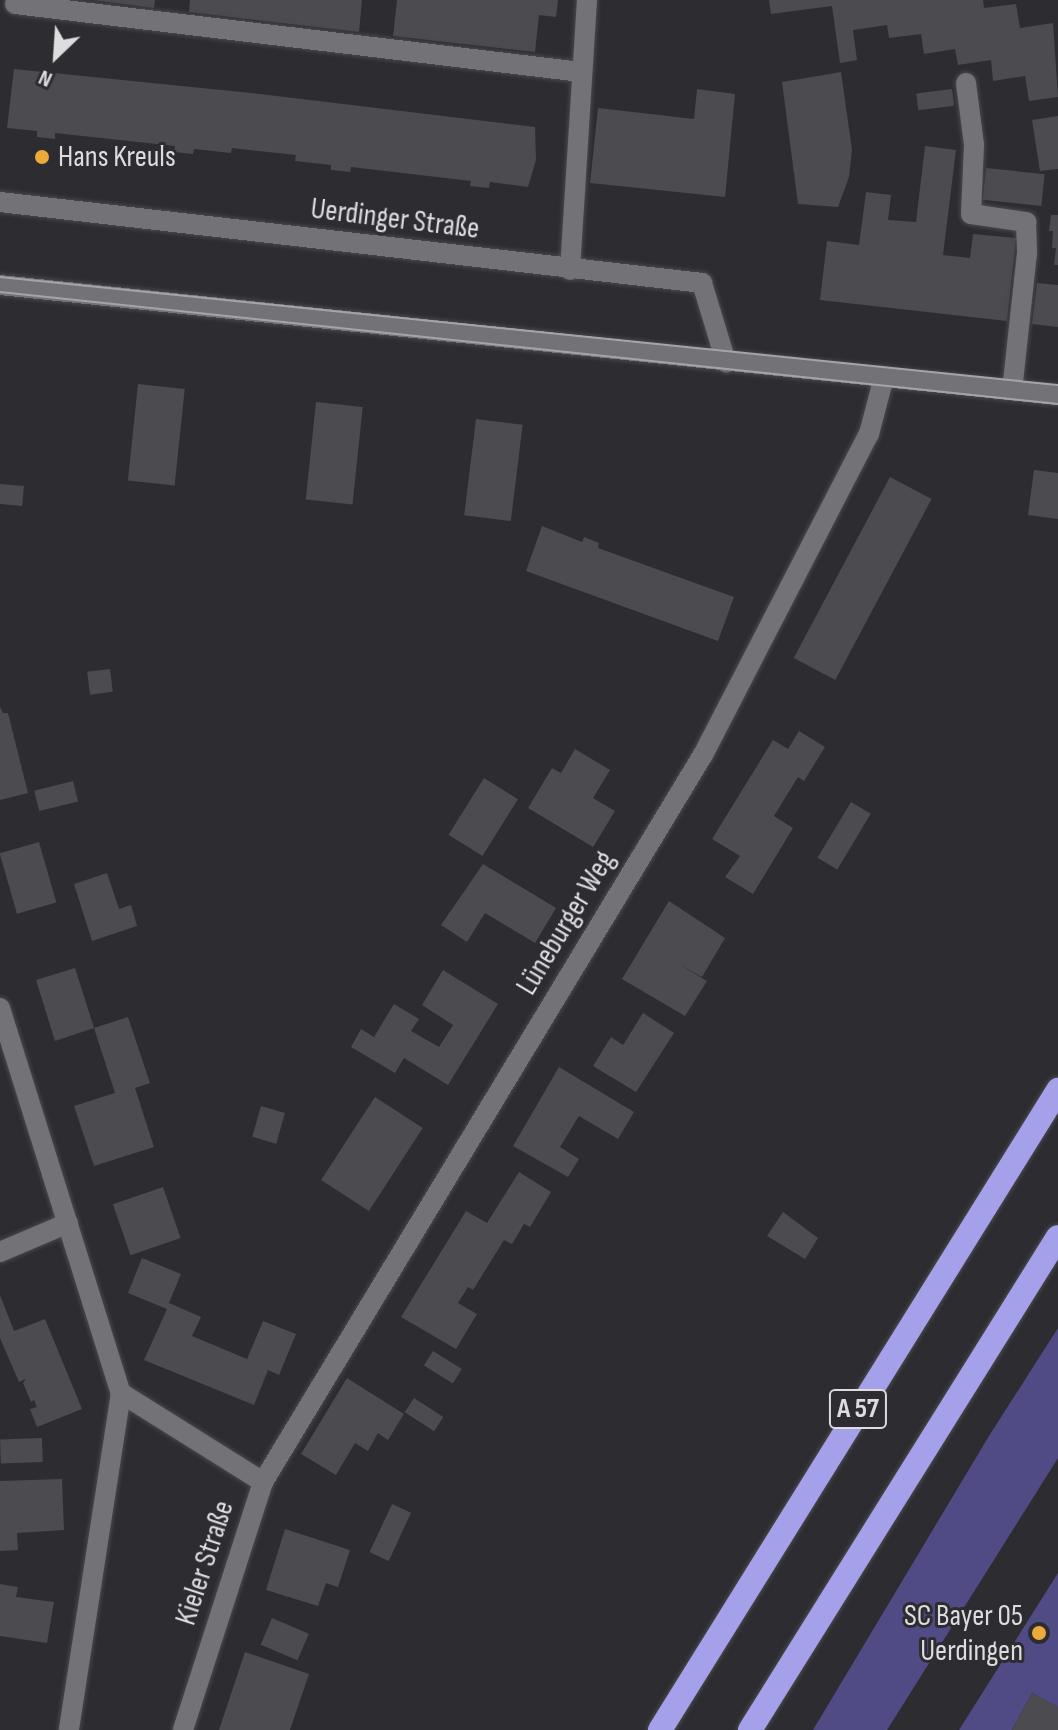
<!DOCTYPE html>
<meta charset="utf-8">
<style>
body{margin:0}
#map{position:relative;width:1058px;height:1730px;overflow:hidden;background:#2d2c31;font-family:"Sofia Sans Condensed",sans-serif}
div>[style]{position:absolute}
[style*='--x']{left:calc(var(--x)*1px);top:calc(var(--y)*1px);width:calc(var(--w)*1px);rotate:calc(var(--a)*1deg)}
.green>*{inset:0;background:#514b85}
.building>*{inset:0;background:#4b4b50;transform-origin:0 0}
.roads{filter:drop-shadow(0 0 2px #49494d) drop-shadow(0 0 2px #49494d)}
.minor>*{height:20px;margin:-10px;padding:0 10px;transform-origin:10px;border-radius:10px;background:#727277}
.highway>*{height:24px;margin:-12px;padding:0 12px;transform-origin:12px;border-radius:12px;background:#a5a0ea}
.tram>*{height:2px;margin:-1px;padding:0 1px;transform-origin:1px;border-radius:1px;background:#a5a5a9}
.dots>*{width:22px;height:22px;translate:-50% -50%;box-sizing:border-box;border:4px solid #2d2c31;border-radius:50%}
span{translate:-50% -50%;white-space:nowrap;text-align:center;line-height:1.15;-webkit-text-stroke:6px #2d2c31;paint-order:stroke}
.shield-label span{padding:2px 6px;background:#2d2c31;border:2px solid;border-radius:6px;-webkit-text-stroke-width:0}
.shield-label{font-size:28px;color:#dddde0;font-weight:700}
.poi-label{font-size:30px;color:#dddde0}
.left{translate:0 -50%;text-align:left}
.right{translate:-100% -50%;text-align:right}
.street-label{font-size:30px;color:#dddde0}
.north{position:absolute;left:16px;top:16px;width:80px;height:80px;-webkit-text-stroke:6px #2d2c31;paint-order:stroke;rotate:205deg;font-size:22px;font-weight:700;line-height:32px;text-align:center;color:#dddde0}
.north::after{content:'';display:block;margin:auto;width:28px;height:36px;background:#dddde0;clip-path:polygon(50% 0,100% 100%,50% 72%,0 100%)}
</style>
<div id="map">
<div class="green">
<div style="clip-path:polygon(1058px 1328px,1058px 1458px,887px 1730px,813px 1730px,989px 1436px)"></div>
<div style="clip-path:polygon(1058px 1573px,1058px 1707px,1032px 1693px,1012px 1730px,959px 1730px)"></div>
</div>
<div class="building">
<div style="clip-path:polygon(93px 0,155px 0,154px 8px)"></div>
<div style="clip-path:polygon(190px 0,362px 0,359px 32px,189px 12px)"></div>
<div style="clip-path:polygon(397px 0,558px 0,556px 17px,539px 15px,535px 52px,393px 36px)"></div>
<div style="clip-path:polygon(769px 0,983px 0,984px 8px,1016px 4px,1020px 28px,1053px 23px,1058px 97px,1029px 101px,1025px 76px,993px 81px,991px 60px,958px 65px,955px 49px,924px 54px,921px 34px,889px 38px,887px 25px,853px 30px,857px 60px,840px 63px,832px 6px,771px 14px)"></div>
<div style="clip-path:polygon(14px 69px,260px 94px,535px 127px,536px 160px,528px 187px,490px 182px,489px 188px,470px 186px,471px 181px,351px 167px,350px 172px,331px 170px,331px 165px,295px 161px,296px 155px,232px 148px,231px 153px,194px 149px,193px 154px,174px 152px,175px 146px,55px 133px,55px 139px,37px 137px,37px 131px,7px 128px)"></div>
<div style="clip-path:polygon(841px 72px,852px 150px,849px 177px,838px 207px,798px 204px,782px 82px)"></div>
<div style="clip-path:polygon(697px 89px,735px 94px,725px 197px,590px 183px,598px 108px,694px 119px)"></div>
<div style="left:952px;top:89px;width:17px;height:36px;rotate:83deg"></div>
<div style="clip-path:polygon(1058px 116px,1058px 169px,1040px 171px,1032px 120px)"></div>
<div style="clip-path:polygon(925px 146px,956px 150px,943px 255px,970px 258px,973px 234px,1016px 238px,1007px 321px,820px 300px,827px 241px,859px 245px,866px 192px,891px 195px,888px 220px,916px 222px)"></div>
<div style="left:986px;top:168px;width:59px;height:32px;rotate:6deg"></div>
<div style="clip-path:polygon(1051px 215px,1058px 215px,1058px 265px,1054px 265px,1056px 248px,1052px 248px,1053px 231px,1049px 231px)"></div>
<div style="clip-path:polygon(1037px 283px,1058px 285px,1058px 327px,1032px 324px)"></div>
<div style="left:138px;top:384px;width:47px;height:97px;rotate:6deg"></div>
<div style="left:316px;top:402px;width:47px;height:98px;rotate:6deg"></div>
<div style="left:476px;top:419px;width:47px;height:97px;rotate:7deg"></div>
<div style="clip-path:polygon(1034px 470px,1058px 473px,1058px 519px,1028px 515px)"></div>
<div style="left:890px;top:477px;width:47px;height:205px;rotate:28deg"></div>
<div style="left:0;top:484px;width:24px;height:20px;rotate:5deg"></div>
<div style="clip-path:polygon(542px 526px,582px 542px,584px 537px,599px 543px,598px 548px,734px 597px,718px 641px,526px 571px)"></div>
<div style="left:110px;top:669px;width:23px;height:23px;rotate:83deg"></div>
<div style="clip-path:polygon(0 707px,3px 713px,8px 713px,28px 793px,0 800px)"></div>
<div style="clip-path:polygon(799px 731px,825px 747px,804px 781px,798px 777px,774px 816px,793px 828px,753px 894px,725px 877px,740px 856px,712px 839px,773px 740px,788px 749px)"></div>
<div style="clip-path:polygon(575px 749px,610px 770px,593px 798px,615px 811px,593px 847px,528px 808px,552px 768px,561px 773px)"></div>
<div style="left:484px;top:778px;width:40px;height:67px;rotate:32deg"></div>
<div style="left:73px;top:781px;width:21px;height:40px;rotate:76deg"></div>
<div style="left:851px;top:802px;width:23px;height:65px;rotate:31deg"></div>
<div style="left:39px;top:842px;width:63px;height:41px;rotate:74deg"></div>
<div style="clip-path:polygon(483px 864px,556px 908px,535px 943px,485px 913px,467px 942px,441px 925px)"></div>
<div style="clip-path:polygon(107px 873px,119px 909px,131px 905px,137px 926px,92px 941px,74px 884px)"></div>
<div style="clip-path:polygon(669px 901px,725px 938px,702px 977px,679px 964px,707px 981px,685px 1016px,622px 979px)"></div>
<div style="clip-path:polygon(75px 968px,94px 1028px,128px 1017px,150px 1083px,135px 1088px,154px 1147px,94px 1166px,74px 1106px,115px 1093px,94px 1028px,55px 1041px,36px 980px)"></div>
<div style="clip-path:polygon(443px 970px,498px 1004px,448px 1085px,404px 1058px,395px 1073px,351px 1047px,361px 1029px,374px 1037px,394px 1004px,419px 1019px,411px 1031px,439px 1047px,453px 1025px,422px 1005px)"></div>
<div style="clip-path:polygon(643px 1013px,674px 1033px,636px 1092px,593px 1066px,611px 1037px,623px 1045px)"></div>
<div style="clip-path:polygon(559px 1067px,634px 1112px,618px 1139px,579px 1116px,560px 1147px,579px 1159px,568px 1177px,513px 1146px)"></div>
<div style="left:375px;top:1097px;width:57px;height:99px;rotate:33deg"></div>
<div style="left:261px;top:1106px;width:25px;height:32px;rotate:16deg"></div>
<div style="clip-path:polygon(519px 1172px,551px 1192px,530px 1227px,524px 1224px,512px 1244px,504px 1240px,473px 1290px,468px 1287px,458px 1303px,477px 1314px,456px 1349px,401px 1317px,466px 1211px,487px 1223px)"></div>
<div style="left:163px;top:1187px;width:54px;height:53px;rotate:71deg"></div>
<div style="clip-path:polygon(783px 1212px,818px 1238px,805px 1259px,767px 1236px)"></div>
<div style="clip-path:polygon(142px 1258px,181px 1274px,169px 1303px,201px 1317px,192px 1336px,247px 1359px,263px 1321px,296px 1334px,279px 1375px,268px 1370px,254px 1405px,144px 1360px,167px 1309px,128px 1293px)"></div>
<div style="clip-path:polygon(0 1295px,14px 1331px,45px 1319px,82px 1409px,37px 1427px,30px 1409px,37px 1407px,34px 1400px,31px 1402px,23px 1383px,26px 1379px,19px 1382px,0 1338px)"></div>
<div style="left:433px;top:1351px;width:34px;height:17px;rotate:32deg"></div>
<div style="clip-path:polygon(347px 1378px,404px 1414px,388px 1440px,378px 1433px,368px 1451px,355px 1443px,336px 1475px,301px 1454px)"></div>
<div style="left:414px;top:1398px;width:35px;height:17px;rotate:33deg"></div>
<div style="left:42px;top:1438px;width:24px;height:42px;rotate:88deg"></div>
<div style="clip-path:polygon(62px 1479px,64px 1530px,17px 1533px,18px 1550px,0 1551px,0 1481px)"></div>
<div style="left:392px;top:1504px;width:21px;height:53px;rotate:25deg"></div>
<div style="clip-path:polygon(285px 1529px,350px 1550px,338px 1587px,326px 1583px,318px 1606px,266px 1590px)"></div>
<div style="clip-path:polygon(0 1584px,18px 1587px,16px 1597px,54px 1602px,47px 1643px,0 1636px)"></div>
<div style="left:272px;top:1618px;width:40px;height:29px;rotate:23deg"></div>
<div style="clip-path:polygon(245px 1652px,309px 1674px,290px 1730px,219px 1730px)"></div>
<div style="clip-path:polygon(1032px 1693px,1058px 1707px,1058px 1730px,1012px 1730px)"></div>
</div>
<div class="roads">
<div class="minor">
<div style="--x:15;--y:4;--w:570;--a:6.85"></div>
<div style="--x:966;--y:83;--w:63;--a:82.6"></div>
<div style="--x:974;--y:145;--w:69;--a:92.5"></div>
<div style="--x:971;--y:214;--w:56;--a:8.3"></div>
<div style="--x:1026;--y:222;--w:31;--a:88"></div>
<div style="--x:1027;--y:253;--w:138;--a:96.2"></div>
<div style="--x:0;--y:202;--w:707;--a:6.58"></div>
<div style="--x:702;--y:283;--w:83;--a:73.1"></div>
<div style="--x:570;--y:270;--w:271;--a:-86.4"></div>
<div style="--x:0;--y:285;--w:1064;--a:5.94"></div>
<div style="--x:0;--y:1008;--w:404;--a:72.6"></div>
<div style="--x:121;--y:1393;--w:341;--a:98.8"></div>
<div style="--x:0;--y:1252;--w:74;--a:-23.1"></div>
<div style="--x:121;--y:1393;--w:168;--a:32.1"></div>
<div style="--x:263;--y:1482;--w:261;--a:107.9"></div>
<div style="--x:263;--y:1482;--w:852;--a:-58.83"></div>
<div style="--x:704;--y:753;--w:359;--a:-62.7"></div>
<div style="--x:869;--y:434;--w:59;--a:-75.3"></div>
</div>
<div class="highway">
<div style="--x:660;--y:1730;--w:754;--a:-58.12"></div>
<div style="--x:750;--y:1730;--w:581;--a:-58.01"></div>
</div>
</div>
<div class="tram">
<div style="--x:0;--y:277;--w:1063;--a:5.83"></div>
<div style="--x:0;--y:292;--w:1064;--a:6.04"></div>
</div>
<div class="dots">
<div style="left:42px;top:157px;background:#ebaa39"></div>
<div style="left:1039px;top:1633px;background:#ebaa39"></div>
</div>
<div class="shield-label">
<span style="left:858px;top:1409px">A 57</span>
</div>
<div class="poi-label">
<span class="left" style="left:58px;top:157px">Hans Kreuls</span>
<span class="right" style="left:1023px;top:1633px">SC Bayer 05<br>Uerdingen</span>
</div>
<div class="street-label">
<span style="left:395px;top:219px;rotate:7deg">Uerdinger Straße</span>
<span style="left:566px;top:923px;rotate:-59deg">Lüneburger Weg</span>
<span style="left:205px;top:1563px;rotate:-72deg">Kieler Straße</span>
</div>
<div class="north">N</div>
</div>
